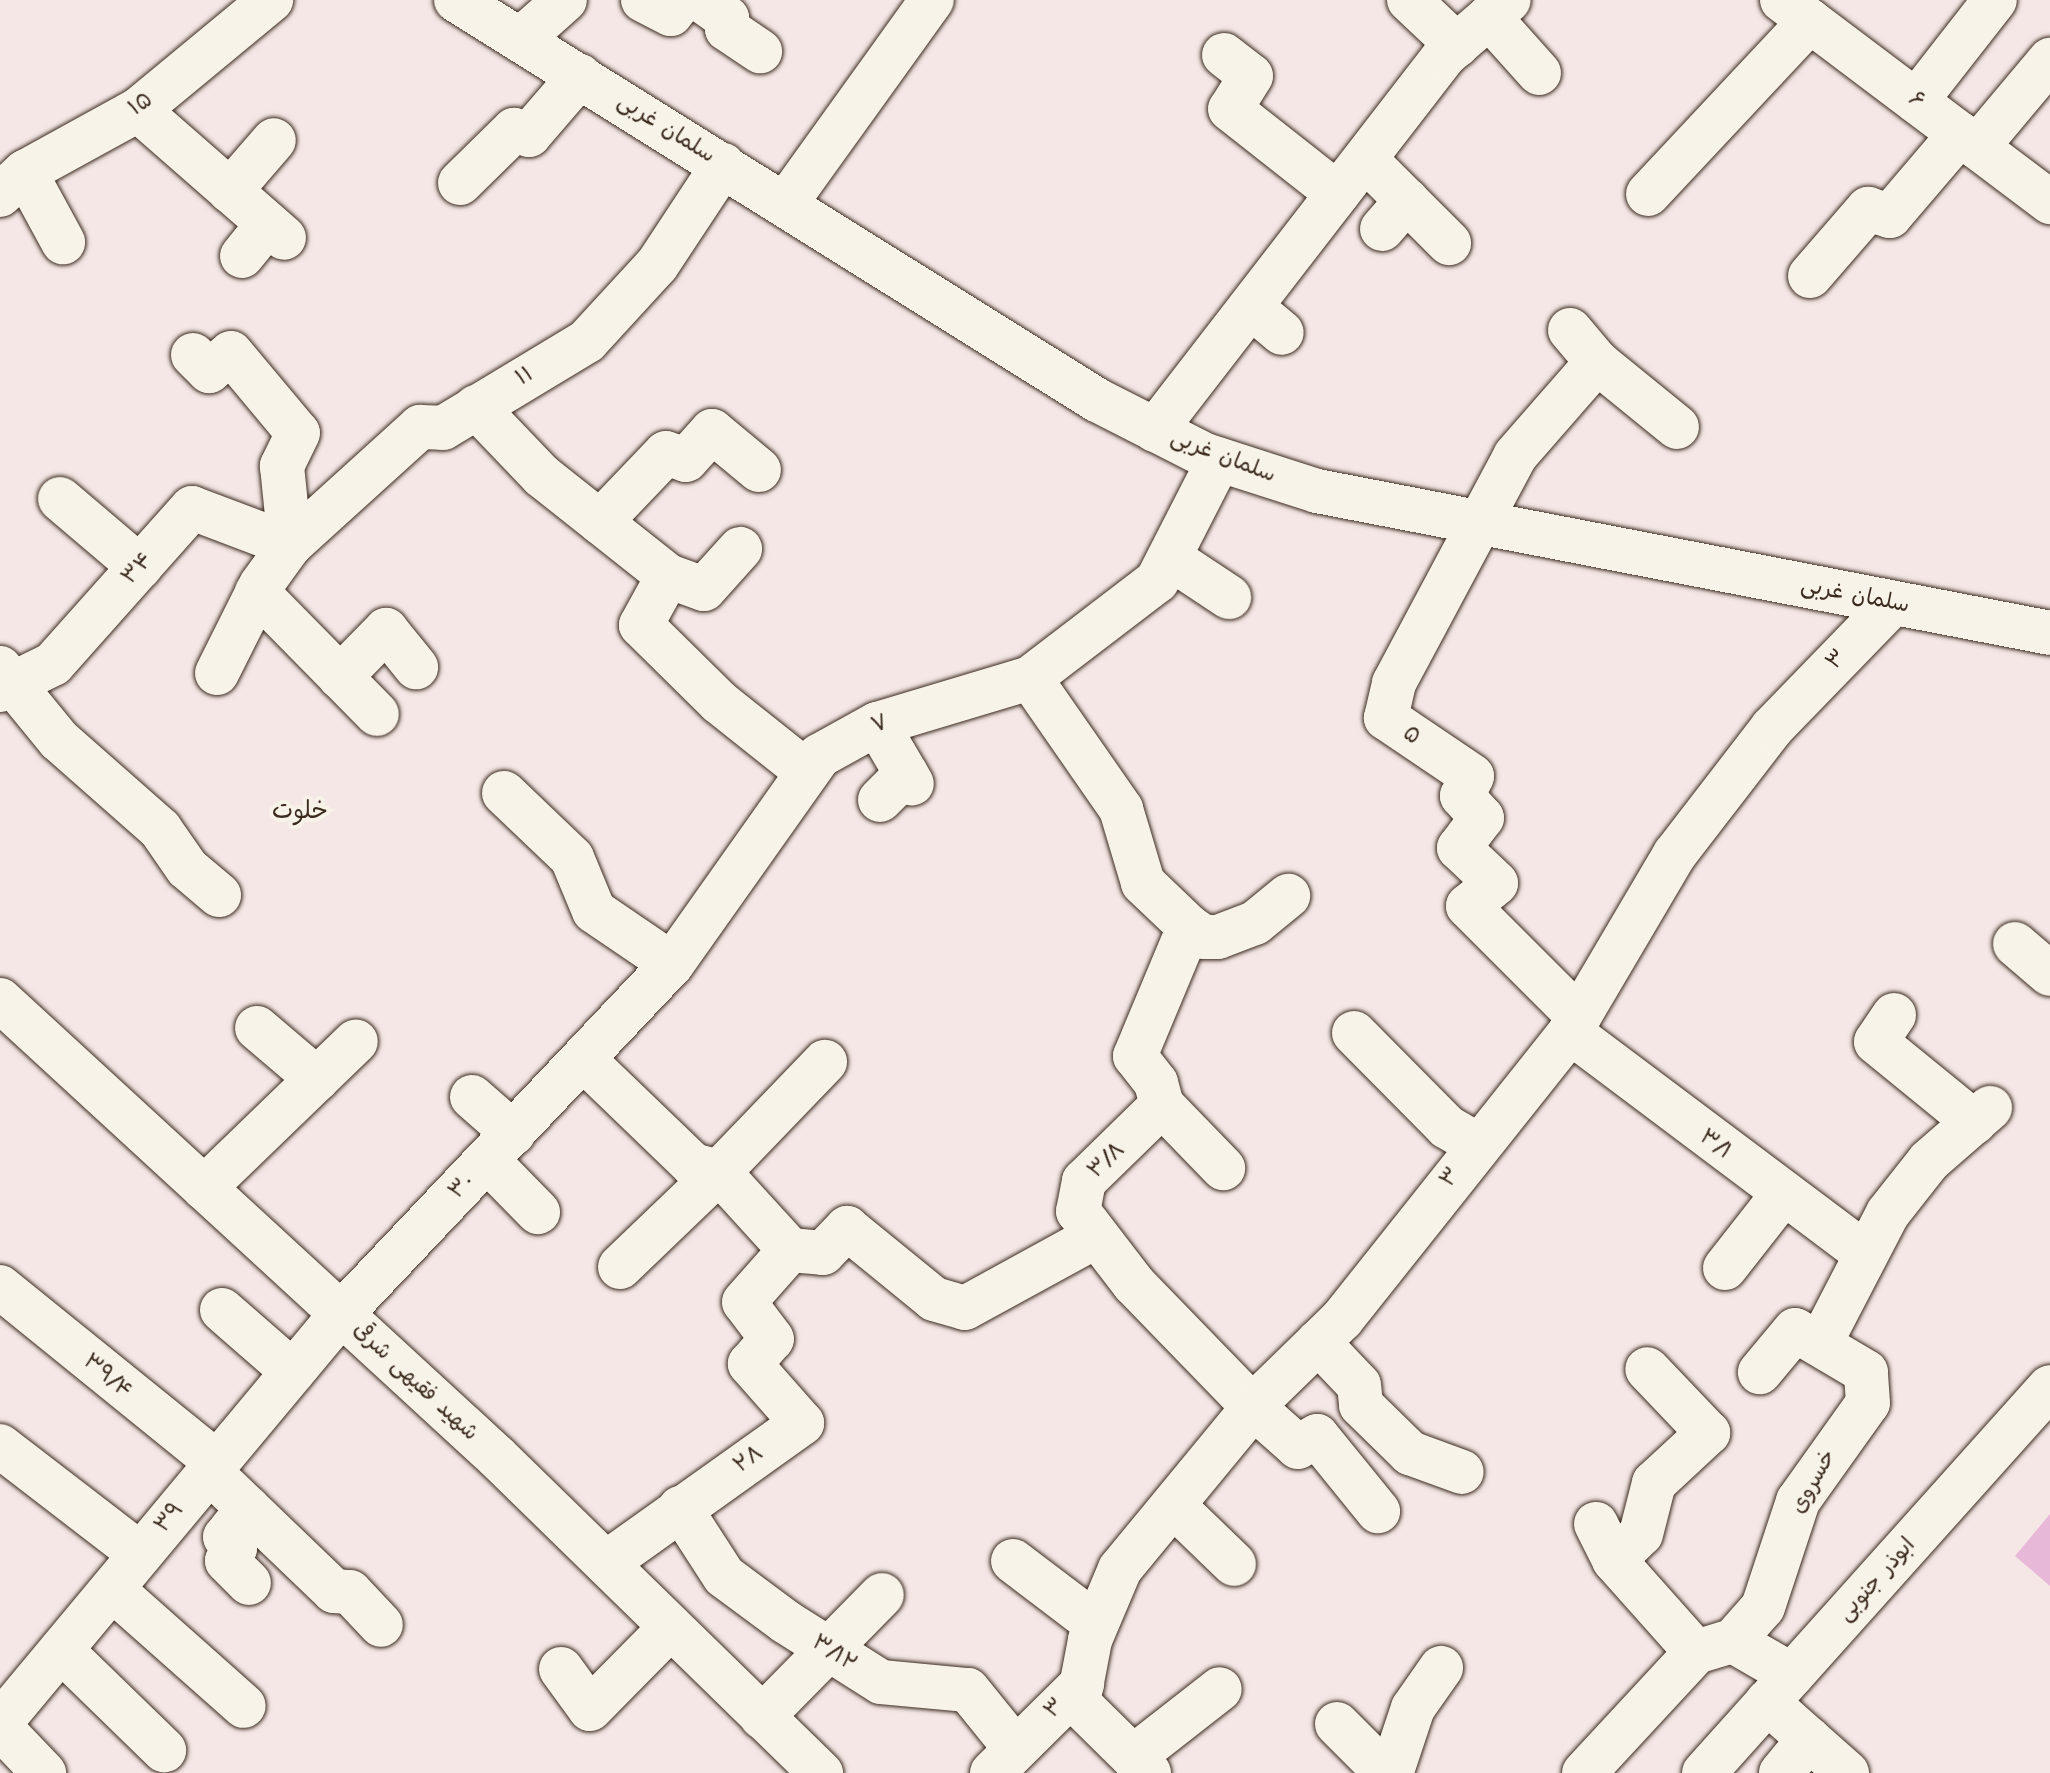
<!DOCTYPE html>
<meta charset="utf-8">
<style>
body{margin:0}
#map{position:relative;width:2050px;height:1773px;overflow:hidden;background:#f4e7e5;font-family:Kalam,"Playpen Sans Arabic",sans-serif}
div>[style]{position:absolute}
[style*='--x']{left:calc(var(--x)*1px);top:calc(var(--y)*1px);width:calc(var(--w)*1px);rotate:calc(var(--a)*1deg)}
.building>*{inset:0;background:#e8b8d9}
.roads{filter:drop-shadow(0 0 2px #3b2a1e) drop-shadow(0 0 2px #3b2a1e)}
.minor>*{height:44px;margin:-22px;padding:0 22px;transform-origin:22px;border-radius:22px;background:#f7f3e8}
.major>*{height:44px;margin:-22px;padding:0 22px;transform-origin:22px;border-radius:22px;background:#f7f3e8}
span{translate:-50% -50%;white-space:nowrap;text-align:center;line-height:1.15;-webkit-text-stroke:8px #f7f3e8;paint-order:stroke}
.street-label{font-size:22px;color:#3b2a1e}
.neighbourhood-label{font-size:24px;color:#3b2a1e}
</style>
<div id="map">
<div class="building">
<div style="clip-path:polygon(2050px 1514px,2050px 1586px,2015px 1556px)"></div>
</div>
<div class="roads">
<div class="minor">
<div style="--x:643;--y:0;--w:31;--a:27"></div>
<div style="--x:671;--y:14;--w:18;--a:-52"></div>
<div style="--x:701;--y:0;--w:32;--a:35"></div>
<div style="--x:727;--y:18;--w:11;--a:90"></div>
<div style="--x:727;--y:29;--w:40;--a:34"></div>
<div style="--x:1409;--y:0;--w:66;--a:43.2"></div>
<div style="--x:1782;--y:0;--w:336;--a:37"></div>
<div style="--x:1489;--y:17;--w:75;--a:48.2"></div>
<div style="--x:520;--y:40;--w:60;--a:-41.6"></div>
<div style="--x:1224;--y:55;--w:34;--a:38"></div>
<div style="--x:1251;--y:76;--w:39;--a:122"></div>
<div style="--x:1230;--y:109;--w:137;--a:38.2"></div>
<div style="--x:1916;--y:101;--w:128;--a:-52"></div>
<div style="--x:138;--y:110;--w:194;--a:41.2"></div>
<div style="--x:1977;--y:147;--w:114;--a:-50"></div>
<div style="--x:1365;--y:159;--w:119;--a:45"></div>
<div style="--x:25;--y:172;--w:80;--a:61.5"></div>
<div style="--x:460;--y:183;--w:76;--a:-44.5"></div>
<div style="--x:514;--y:130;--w:16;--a:18"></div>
<div style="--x:529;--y:135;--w:78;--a:-49.2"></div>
<div style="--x:230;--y:191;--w:67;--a:-49.2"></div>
<div style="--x:1648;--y:194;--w:237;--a:-46.9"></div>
<div style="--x:0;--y:195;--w:34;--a:-43"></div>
<div style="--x:25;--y:172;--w:129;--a:-28.8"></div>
<div style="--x:138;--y:110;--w:173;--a:-39.6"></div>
<div style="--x:786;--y:203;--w:250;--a:-54.3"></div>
<div style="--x:1382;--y:229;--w:38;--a:-49"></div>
<div style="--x:242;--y:256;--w:41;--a:-50.9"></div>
<div style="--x:1810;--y:276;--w:89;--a:-49.1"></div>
<div style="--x:1868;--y:209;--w:23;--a:18"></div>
<div style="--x:1890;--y:216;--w:108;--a:-49.5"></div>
<div style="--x:1251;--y:307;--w:40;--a:40"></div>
<div style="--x:1570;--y:330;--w:42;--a:49.8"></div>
<div style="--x:1597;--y:362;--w:103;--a:39.1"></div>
<div style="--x:193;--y:355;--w:23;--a:45"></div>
<div style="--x:209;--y:371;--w:28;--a:-39"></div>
<div style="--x:231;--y:353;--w:104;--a:50.1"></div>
<div style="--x:298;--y:433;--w:37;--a:116"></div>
<div style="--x:282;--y:466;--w:79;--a:84.2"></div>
<div style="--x:476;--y:407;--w:95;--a:46.3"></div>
<div style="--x:542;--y:476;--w:161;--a:38.4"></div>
<div style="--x:668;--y:576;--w:38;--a:20"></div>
<div style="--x:704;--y:589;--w:54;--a:-48"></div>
<div style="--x:1155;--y:430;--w:474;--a:-52.3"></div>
<div style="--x:1445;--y:55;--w:84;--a:-40.7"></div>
<div style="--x:60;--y:499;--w:105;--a:40.4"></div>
<div style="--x:600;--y:522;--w:95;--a:-46.3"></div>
<div style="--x:666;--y:453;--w:21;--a:19"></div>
<div style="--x:686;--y:460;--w:39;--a:-48"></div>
<div style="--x:712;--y:431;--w:61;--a:39.7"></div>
<div style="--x:1170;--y:558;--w:71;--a:33.5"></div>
<div style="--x:668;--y:576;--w:56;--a:118.9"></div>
<div style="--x:641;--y:625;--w:110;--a:44.6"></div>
<div style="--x:719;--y:702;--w:112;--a:38.5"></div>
<div style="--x:257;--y:592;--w:171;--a:45.5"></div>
<div style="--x:0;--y:668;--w:93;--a:50.7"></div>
<div style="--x:59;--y:740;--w:135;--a:41.4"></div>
<div style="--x:160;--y:829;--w:47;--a:55.3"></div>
<div style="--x:187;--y:868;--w:42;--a:40.2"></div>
<div style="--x:217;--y:673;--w:98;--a:-63.4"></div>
<div style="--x:261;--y:585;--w:49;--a:-54.1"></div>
<div style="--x:290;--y:545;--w:176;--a:-42.2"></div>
<div style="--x:420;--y:427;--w:23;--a:2"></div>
<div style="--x:443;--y:428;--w:168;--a:-31.1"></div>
<div style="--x:587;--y:341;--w:103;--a:-47.4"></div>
<div style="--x:657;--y:265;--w:120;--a:-56.6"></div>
<div style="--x:340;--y:677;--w:66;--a:-45.6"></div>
<div style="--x:386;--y:630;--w:48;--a:51"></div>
<div style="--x:1030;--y:678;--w:160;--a:55.2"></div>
<div style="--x:1121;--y:809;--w:77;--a:73.4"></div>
<div style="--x:1143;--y:883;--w:64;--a:43.7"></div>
<div style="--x:1189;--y:927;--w:18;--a:34"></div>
<div style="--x:1204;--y:937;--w:14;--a:0"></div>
<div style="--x:1218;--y:937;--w:40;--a:-21"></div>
<div style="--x:1255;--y:923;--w:43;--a:-39.3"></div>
<div style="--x:0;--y:690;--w:59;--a:-26.1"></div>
<div style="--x:53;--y:664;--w:209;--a:-48.3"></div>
<div style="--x:192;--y:508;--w:105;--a:20.7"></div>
<div style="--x:877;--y:724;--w:69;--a:59.7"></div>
<div style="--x:504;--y:793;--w:94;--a:43.7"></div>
<div style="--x:572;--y:858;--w:57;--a:67.5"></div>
<div style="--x:594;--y:911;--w:94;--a:34.2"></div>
<div style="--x:880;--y:800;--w:37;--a:-45"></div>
<div style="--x:1189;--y:927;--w:140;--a:112.7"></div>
<div style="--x:1135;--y:1056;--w:34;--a:52"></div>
<div style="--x:1156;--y:1083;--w:23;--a:75"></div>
<div style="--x:1162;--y:1105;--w:109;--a:135.7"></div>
<div style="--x:1084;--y:1181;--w:31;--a:101"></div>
<div style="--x:1078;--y:1211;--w:92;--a:52.5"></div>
<div style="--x:1134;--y:1284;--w:171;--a:45.9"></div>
<div style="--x:1253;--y:1407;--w:60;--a:41.6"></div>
<div style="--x:1298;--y:1447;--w:22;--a:-30"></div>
<div style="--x:1317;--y:1436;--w:97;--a:50.9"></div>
<div style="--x:2015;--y:944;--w:46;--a:40.6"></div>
<div style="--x:0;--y:1000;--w:675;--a:42.6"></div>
<div style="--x:497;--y:1457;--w:453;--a:44.3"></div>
<div style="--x:1894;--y:1015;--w:32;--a:124"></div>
<div style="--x:1876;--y:1042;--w:127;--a:39.2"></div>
<div style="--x:1579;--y:1017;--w:157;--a:-135"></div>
<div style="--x:1468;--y:906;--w:36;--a:-39"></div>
<div style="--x:1496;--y:883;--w:51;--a:-136.6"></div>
<div style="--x:1459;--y:848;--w:38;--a:-53"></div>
<div style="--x:1482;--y:818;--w:30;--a:-132"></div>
<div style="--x:1462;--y:796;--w:22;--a:-63"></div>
<div style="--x:1472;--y:776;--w:104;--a:-146"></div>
<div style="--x:1386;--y:718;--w:36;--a:-77"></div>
<div style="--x:1394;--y:683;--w:257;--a:-61.9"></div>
<div style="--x:1515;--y:456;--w:125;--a:-48.9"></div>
<div style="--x:257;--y:1028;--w:79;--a:40.4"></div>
<div style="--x:1570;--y:1032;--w:368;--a:36.9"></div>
<div style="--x:1354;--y:1033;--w:132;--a:45.3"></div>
<div style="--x:1447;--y:1127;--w:34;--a:30"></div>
<div style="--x:583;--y:1059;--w:153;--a:43.9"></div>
<div style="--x:693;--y:1165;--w:27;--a:15"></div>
<div style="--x:719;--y:1172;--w:153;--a:-46.1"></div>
<div style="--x:472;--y:1097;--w:55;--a:41.3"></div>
<div style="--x:1162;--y:1105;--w:88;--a:45.9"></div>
<div style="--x:487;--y:1160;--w:73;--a:45.6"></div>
<div style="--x:204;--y:1188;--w:211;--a:-44"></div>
<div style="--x:620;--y:1267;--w:137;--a:-43.8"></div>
<div style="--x:719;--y:1172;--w:105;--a:47.7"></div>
<div style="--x:790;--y:1250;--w:33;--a:5"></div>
<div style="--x:823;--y:1253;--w:35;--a:-46"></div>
<div style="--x:847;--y:1228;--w:112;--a:39.2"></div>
<div style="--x:934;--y:1299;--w:32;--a:16"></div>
<div style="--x:965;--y:1308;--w:146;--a:-28.7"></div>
<div style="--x:1725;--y:1268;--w:94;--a:-51.9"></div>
<div style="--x:0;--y:1287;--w:279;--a:39"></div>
<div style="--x:222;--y:1310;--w:94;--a:41.1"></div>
<div style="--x:1318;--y:1342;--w:59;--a:46.4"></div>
<div style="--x:1359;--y:1385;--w:20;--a:84"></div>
<div style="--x:1361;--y:1405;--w:69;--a:44.4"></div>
<div style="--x:1410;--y:1453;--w:55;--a:20.1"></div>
<div style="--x:1821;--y:1342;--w:145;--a:-62.6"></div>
<div style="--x:1888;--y:1213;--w:66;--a:-51.7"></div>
<div style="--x:1929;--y:1161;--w:81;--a:-41"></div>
<div style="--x:0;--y:1446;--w:177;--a:37.6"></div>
<div style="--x:210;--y:1472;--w:172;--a:43.8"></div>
<div style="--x:334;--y:1591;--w:16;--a:4"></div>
<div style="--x:350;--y:1592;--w:45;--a:46.8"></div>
<div style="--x:1175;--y:1507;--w:82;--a:44"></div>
<div style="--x:248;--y:1508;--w:37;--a:128"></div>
<div style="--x:225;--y:1537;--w:15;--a:48"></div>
<div style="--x:235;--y:1548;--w:15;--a:122"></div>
<div style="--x:227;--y:1561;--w:31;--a:45"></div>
<div style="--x:680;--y:1508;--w:81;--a:57.1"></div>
<div style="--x:724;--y:1576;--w:77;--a:36.6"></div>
<div style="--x:786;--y:1622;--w:112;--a:32.3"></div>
<div style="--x:881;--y:1682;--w:87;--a:5.3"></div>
<div style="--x:968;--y:1690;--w:75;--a:51"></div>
<div style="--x:1596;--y:1524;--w:40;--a:63.4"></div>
<div style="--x:1614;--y:1560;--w:123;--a:48.3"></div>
<div style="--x:1614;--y:1560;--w:37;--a:-44"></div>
<div style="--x:1641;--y:1534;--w:53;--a:-75.7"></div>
<div style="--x:1654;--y:1483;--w:74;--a:-42.8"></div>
<div style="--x:1708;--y:1433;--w:88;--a:-133.6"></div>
<div style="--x:1013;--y:1561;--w:104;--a:37.2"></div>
<div style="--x:606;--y:1563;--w:241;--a:-35.5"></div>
<div style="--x:802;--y:1423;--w:79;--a:-131.4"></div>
<div style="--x:750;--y:1364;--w:33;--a:-49"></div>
<div style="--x:772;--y:1339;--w:46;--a:-127.1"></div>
<div style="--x:744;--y:1302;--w:69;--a:-48.5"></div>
<div style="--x:112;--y:1589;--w:176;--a:41.6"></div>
<div style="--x:1733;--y:1641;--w:45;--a:-48.6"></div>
<div style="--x:1763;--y:1607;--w:112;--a:-71.7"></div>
<div style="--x:1798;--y:1501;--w:120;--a:-54.5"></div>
<div style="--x:1868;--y:1403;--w:31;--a:-94"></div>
<div style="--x:1866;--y:1372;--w:82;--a:-149.4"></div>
<div style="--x:1795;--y:1330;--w:55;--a:129.8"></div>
<div style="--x:61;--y:1650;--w:144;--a:44.2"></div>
<div style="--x:561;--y:1669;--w:49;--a:54.1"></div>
<div style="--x:590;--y:1709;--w:115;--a:-45.4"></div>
<div style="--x:1767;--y:1702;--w:107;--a:41.6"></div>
<div style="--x:762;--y:1717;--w:171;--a:-45.5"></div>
<div style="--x:0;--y:1723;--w:533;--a:-50.18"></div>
<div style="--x:341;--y:1314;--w:482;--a:-46.6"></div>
<div style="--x:672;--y:964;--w:255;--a:-54.7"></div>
<div style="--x:819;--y:756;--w:66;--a:-28.9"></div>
<div style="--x:877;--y:724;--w:160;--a:-16.7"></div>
<div style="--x:1030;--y:678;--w:160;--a:-37.4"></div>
<div style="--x:1157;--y:581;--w:136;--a:-62.9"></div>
<div style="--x:1337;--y:1724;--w:59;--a:45"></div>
<div style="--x:0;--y:1727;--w:64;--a:46.3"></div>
<div style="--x:1133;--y:1757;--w:110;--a:-38"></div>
<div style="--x:1392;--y:1771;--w:66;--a:-71.6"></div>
<div style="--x:1413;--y:1708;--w:49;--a:-55"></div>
<div style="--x:992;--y:1773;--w:127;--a:-44.7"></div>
<div style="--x:1149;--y:1773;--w:100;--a:-135.4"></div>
<div style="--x:1078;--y:1703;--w:64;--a:-79.2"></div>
<div style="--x:1090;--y:1640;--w:77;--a:-67.1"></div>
<div style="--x:1120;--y:1569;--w:222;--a:-50.5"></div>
<div style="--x:1261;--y:1398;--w:113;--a:-44.3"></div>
<div style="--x:1342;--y:1319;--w:367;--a:-51.5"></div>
<div style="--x:1570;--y:1032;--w:207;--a:-59.5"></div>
<div style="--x:1675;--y:854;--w:159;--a:-52.4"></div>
<div style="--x:1772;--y:728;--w:174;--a:-45.9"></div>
<div style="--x:1584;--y:1773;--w:165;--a:-47.2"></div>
<div style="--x:1696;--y:1652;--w:39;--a:-17"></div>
<div style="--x:1733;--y:1641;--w:68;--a:30"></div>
<div style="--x:1704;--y:1773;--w:518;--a:-48.13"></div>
<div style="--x:1781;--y:1773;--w:44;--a:-50.5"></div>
</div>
<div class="major">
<div style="--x:456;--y:0;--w:756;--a:31.97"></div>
<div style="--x:1097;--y:400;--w:121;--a:27"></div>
<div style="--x:1205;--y:455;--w:118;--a:17.8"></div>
<div style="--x:1317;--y:491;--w:747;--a:10.96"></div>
</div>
</div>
<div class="street-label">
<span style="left:1916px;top:101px;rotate:37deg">۶</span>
<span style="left:141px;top:105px;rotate:-35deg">۱۵</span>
<span style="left:666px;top:129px;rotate:32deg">سلمان غربی</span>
<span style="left:525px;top:377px;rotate:-30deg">۱۱</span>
<span style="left:1223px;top:457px;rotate:21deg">سلمان غربی</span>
<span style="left:138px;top:569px;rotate:-48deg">۳۴</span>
<span style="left:1855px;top:596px;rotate:11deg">سلمان غربی</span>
<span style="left:1837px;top:660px;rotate:-46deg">۳</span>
<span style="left:880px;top:725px;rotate:-22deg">۷</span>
<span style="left:1411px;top:736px;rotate:36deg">۵</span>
<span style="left:1715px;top:1145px;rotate:37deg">۳/۱</span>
<span style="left:1107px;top:1161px;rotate:-43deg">۳/۸</span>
<span style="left:1451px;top:1178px;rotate:-52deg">۳</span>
<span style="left:462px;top:1187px;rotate:-46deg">۳۰</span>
<span style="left:107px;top:1377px;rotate:40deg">۳۹/۴</span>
<span style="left:415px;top:1382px;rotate:43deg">شهید فقیهی شرقی</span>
<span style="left:749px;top:1460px;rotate:-35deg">۲۸</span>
<span style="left:1814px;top:1482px;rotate:-61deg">خسروی</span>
<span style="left:170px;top:1518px;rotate:-50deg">۳۹</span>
<span style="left:1877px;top:1580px;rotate:-48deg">ابوذر جنوبی</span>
<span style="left:834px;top:1654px;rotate:33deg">۳/۱۲</span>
<span style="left:1055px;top:1709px;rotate:-44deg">۳</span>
</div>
<div class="neighbourhood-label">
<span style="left:300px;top:812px">خلوت</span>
</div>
</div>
